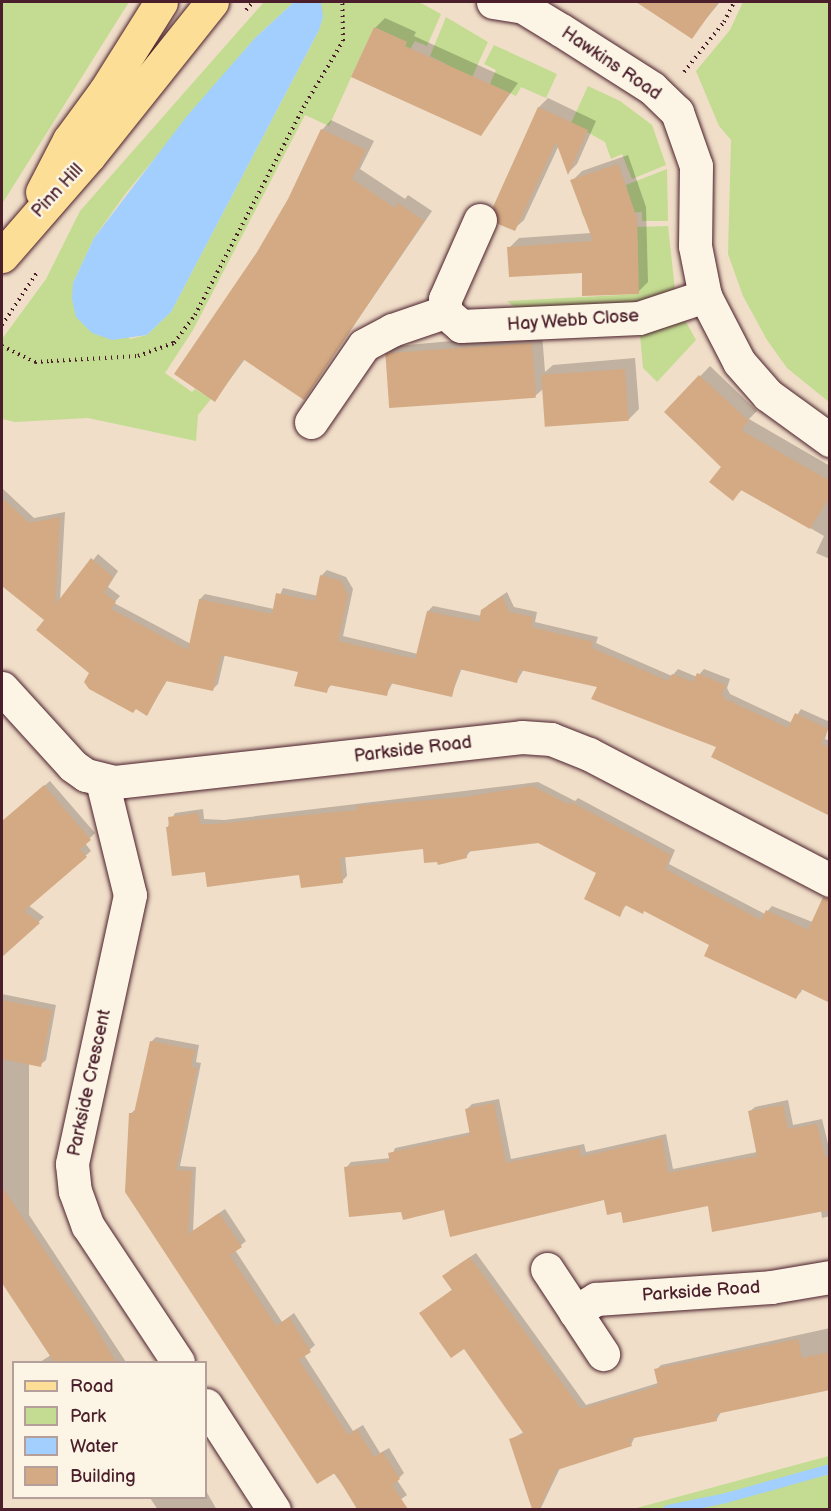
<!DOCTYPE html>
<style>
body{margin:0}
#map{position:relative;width:831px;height:1511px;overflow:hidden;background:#f0dec8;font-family:"Balsamiq Sans",sans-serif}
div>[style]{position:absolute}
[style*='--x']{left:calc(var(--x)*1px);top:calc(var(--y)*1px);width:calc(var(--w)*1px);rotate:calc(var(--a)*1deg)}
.green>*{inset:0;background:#c3dc92}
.water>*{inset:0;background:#a2cffd}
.shadow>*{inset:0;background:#0003}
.stream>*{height:10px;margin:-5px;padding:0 5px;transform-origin:5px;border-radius:5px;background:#a2cffd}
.building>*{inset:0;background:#d3aa84;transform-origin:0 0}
.path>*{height:4px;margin-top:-2px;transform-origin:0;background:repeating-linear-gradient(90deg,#4a1f2b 0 1.5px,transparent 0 6px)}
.roads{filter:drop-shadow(0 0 2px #4a1f2b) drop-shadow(0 0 2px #4a1f2b)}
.minor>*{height:33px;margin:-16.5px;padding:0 16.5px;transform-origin:16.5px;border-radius:16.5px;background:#fcf5e5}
.major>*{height:33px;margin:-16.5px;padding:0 16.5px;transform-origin:16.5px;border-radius:16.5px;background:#fcde96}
span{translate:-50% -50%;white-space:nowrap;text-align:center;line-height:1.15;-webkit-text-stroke:5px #fcf5e5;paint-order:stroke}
.street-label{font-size:18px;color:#4a1f2b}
.frame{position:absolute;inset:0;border:3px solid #4a1f2b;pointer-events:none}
.legend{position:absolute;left:12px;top:1361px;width:195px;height:138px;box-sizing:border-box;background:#fcf5e5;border:2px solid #b59f9b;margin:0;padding:8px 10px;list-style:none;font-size:18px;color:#4a1f2b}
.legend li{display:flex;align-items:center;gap:12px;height:30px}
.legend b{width:30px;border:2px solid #b59f9b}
</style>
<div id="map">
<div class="green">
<div style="clip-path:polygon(2px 2px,129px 2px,2px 204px)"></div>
<div style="clip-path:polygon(264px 2px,294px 2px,255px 38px,126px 193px,94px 238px,73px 283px,130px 339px,147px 335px,171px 312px,319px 30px,321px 2px,419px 2px,441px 14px,427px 46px,415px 41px,409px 51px,404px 49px,407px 42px,374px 27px,329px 126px,305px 115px,193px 330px,165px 373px,192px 392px,195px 389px,211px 399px,198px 415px,196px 441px,88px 418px,15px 422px,2px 419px,2px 339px,46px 279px,80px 211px)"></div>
<div style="clip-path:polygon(743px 2px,829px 2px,829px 402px,787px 368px,767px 340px,743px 296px,728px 254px,731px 140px,719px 126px,696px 71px,730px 30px)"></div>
<div style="clip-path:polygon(446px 17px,488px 42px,472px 77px,441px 74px,446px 64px,430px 56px)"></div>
<div style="clip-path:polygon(494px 45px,557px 74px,546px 98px,521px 87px,516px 96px,490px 84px,496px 70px,484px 64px)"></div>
<div style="clip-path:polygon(588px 86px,620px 101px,652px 125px,666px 165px,632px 179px,622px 154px,611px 159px,605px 142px,571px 123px)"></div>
<div style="clip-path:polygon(667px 169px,668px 221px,642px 221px,642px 212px,583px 216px,581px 211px,628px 193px,626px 185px)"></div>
<div style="clip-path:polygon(668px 226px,675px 290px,637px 302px,517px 309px,507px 301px,639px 294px,627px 247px,638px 247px,637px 227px)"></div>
<div style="clip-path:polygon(685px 320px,696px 340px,657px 382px,643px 368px,640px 335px)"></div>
<div style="clip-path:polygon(829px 1456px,829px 1509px,633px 1509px)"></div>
</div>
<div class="water">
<div style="clip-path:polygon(294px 2px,321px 2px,323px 17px,319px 30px,171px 312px,147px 335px,112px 340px,92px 333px,76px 317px,72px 299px,73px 283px,94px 238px,187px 116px,255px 38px)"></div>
</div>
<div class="shadow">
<div style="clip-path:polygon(642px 2px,720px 2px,691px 37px)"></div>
<div style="clip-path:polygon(385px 18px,416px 32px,414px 36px,518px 83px,480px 135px,375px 28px)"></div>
<div style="clip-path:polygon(548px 98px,596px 121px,577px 164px,569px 172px,559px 145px,524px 220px,514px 229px,494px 207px,539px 107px)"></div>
<div style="clip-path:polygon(331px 120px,374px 141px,360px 169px,405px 199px,408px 195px,432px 211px,304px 398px,245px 359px,215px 400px,258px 253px,290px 199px,322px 130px)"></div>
<div style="clip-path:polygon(628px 155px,646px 207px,648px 282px,638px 292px,509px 248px,519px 238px,591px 233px,572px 181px,582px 171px)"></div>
<div style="clip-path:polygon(542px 333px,545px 372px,553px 365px,635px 358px,639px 409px,628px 420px,543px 389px,535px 396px,385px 356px,396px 346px)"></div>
<div style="clip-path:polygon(710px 366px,757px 411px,749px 419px,830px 466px,830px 559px,816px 553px,824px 536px,743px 489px,732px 499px,723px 467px,666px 412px)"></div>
<div style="clip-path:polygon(2px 488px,34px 518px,65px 512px,60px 602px,98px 554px,118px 571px,108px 587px,120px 596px,114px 603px,191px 644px,200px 599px,205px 594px,274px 609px,283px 588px,318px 596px,322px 575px,327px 570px,346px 577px,353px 589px,343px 636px,418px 654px,428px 611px,433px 606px,482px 616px,488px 605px,507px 592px,514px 607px,537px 612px,535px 622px,598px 637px,596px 643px,672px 676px,678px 669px,697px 677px,704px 669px,730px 679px,727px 688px,730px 694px,792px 723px,801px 709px,830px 722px,825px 739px,830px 741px,830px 815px,718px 746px,599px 686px,524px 669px,517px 681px,462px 668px,451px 696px,393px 682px,386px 695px,332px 684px,326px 691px,299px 670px,225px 654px,218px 684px,213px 689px,168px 679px,147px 714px,91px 672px,46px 619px,2px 586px)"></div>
<div style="clip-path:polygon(50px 781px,95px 833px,85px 843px,91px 851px,28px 905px,44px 917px,2px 955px,2px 822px)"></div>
<div style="clip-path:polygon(538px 782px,575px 801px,578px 798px,675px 850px,669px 864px,765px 914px,772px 906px,830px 929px,801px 992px,796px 997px,711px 945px,645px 910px,627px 904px,619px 915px,598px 873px,538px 842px,471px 850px,466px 857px,424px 847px,345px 856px,347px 876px,342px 881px,301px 873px,206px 870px,167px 828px,175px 813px,203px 809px,204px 819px,224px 820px)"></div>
<div style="clip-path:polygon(2px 994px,56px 1005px,46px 1060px,40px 1065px,29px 1063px,29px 1215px,126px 1362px,40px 1362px,51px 1355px,2px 1280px)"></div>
<div style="clip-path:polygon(156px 1037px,199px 1045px,196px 1062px,201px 1063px,180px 1166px,196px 1167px,193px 1231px,225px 1209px,246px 1241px,235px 1250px,282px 1322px,294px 1313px,315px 1345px,304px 1355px,353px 1431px,363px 1425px,380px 1453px,389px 1448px,404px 1473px,397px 1480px,407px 1495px,397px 1502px,402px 1510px,361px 1510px,126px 1192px,130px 1114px,136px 1109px,151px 1042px)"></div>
<div style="clip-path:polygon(499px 1099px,511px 1159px,584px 1144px,586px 1152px,666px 1134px,673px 1169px,757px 1152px,749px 1112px,755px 1107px,788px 1100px,793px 1125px,822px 1119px,830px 1152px,830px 1216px,822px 1218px,821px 1210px,709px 1205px,622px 1210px,605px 1198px,403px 1211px,346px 1168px,351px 1162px,391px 1158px,395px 1148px,471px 1132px,467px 1109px,472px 1104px)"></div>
<div style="clip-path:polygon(476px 1253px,586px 1405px,658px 1383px,656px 1370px,661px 1365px,830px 1328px,830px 1388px,721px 1412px,717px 1419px,635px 1436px,631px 1445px,560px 1468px,540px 1510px,533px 1510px,511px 1439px,524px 1432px,464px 1347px,421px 1313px,453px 1289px,449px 1271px)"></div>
<div style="clip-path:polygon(206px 1491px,217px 1510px,158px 1510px,150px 1498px,206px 1498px)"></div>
</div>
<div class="stream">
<div style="--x:668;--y:1510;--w:59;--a:-11.7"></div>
<div style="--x:726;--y:1498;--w:108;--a:-15.6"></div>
</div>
<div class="building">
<div style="clip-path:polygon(636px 2px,718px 2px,692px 39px)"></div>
<div style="clip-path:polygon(374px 27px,407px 42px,405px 46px,510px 93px,481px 136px,351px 77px)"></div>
<div style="clip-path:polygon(538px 107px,588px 130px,568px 175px,556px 142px,515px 231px,498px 224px,493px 207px)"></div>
<div style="clip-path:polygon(321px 129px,366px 150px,352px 179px,395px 208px,398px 203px,424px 221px,304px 400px,243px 359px,215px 402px,174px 374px,257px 252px,288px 199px)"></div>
<div style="clip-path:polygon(618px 164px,637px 218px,639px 294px,582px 296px,582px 273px,509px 277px,507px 247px,593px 241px,570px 180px)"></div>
<div style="left:532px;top:343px;width:55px;height:147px;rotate:86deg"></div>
<div style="left:625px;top:369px;width:52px;height:84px;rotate:86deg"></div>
<div style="clip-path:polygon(699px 375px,749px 421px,741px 430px,830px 481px,830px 496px,810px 529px,741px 490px,733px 501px,709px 482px,721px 467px,664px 412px)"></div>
<div style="clip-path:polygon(2px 498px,29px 523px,60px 517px,55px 605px,91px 558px,113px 577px,104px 593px,116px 602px,111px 609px,188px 650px,199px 599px,272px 614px,276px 593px,315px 601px,320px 575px,341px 581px,348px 595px,338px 641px,415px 659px,427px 611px,479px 622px,481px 610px,502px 596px,509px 612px,533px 617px,531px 627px,593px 642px,592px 648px,668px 681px,672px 674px,693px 682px,697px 673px,726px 685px,722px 694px,725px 699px,788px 728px,795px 713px,828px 729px,821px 744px,830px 748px,830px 816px,711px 757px,716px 747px,591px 699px,597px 687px,520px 670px,517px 683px,459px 669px,452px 697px,390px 683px,387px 696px,329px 685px,327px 693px,294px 686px,298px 672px,221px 655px,213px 691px,166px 681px,147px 716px,136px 709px,133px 713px,89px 689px,84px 682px,89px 673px,36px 630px,44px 620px,2px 586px)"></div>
<div style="clip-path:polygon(44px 785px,91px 840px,80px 849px,87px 857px,24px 911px,40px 923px,2px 957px,2px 821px)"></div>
<div style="clip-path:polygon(532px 786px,570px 805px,571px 802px,671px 855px,665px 869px,761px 920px,766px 910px,808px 930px,823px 897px,830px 899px,830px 1003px,801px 989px,796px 999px,704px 956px,709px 945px,644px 911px,643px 914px,625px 905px,620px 917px,584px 899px,596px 873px,538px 843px,466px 852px,467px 858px,438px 865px,437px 862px,424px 863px,423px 849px,340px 858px,343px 883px,301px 888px,299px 875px,207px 887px,205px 872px,172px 876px,166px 827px,169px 827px,168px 817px,198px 813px,200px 824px,217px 824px,357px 810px,357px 806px,465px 797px)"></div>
<div style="clip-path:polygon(2px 1000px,52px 1010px,41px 1067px,2px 1059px)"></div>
<div style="clip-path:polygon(150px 1041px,195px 1050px,191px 1067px,197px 1068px,176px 1170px,192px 1171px,188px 1234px,219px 1213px,242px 1247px,230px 1255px,276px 1326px,289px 1317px,311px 1352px,299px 1360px,348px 1435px,357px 1429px,374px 1457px,383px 1452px,400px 1479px,392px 1485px,408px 1509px,357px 1509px,335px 1473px,317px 1484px,125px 1192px,129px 1113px,134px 1113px)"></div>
<div style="clip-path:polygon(494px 1103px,506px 1163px,579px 1148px,581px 1157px,662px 1138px,668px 1173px,757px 1156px,748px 1111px,783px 1105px,788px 1129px,817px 1124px,825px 1157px,830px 1156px,830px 1210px,712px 1232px,708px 1206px,623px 1223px,621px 1212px,607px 1215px,604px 1200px,450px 1237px,444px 1210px,403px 1220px,401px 1212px,349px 1217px,344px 1167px,390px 1162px,388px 1153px,470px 1135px,465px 1109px)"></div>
<div style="clip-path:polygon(2px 1187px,90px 1318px,116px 1362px,54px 1362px,2px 1283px)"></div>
<div style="clip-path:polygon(470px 1257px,581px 1409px,658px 1386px,654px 1369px,798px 1339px,802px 1358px,830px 1352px,830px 1390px,716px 1414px,717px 1421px,629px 1439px,632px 1446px,557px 1470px,539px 1509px,532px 1509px,509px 1439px,524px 1434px,464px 1349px,451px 1358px,419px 1313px,452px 1290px,442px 1276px)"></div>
</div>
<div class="path">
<div style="--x:246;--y:10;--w:11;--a:-49"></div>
<div style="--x:684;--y:72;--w:64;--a:-51.3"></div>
<div style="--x:724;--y:22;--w:22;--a:-63"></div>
<div style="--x:2;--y:325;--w:65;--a:-56.3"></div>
<div style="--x:2;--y:346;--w:37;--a:26"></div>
<div style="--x:35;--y:362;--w:16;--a:-4"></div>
<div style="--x:51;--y:361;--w:87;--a:-3.3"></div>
<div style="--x:138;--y:356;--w:38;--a:-20"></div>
<div style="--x:174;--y:343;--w:35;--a:-53"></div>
<div style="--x:195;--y:315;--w:239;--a:-62.4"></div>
<div style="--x:306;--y:103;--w:72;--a:-59.2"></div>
<div style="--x:343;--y:41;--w:39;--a:-91"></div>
</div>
<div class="roads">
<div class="minor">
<div style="--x:493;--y:2;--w:30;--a:9"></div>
<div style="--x:523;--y:7;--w:44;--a:31.2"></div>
<div style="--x:561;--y:30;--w:108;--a:32.5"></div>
<div style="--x:652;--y:88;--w:35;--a:44"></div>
<div style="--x:677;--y:112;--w:57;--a:70.6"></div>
<div style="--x:696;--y:166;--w:80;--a:90.7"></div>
<div style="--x:695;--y:246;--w:51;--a:78.7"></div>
<div style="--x:705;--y:296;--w:74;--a:62.7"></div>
<div style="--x:739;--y:362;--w:44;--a:48.7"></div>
<div style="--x:768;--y:395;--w:77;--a:36"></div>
<div style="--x:480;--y:220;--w:86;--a:113.9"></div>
<div style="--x:445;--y:299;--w:13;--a:90"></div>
<div style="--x:445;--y:312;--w:21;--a:41"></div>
<div style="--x:461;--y:326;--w:178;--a:-2.6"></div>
<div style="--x:639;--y:318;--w:70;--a:-18.4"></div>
<div style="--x:311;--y:422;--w:93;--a:-55.5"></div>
<div style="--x:364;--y:345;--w:32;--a:-28"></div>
<div style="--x:392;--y:330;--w:56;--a:-18.8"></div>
<div style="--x:2;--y:688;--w:105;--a:47.7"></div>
<div style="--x:73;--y:766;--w:16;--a:35"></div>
<div style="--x:86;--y:775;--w:30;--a:14"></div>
<div style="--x:115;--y:782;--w:409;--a:-6.3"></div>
<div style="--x:522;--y:737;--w:29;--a:4"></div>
<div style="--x:551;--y:739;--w:41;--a:21.5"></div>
<div style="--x:589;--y:754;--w:272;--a:27.6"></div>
<div style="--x:102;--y:781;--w:117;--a:76.2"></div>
<div style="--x:130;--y:895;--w:275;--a:102.2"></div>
<div style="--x:72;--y:1164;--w:27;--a:84"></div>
<div style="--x:75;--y:1191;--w:37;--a:70"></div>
<div style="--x:88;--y:1226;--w:163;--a:56.5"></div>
<div style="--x:547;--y:1269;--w:102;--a:56.6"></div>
<div style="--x:575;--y:1312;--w:25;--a:-32"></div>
<div style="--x:596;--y:1299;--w:175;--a:-3.9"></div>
<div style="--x:771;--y:1287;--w:60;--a:-9.6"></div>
<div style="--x:206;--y:1405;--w:125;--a:57.1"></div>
</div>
<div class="major">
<div style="--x:42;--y:192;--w:59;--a:-62.6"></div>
<div style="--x:69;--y:140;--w:61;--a:-53.7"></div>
<div style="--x:105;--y:91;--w:105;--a:-57.8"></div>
<div style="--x:2;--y:256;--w:133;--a:-49"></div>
<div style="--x:89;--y:156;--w:197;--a:-51.4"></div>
</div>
</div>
<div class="street-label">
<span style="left:611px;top:64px;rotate:34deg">Hawkins Road</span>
<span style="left:58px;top:191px;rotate:-47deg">Pinn Hill</span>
<span style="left:573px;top:321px;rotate:-4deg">Hay Webb Close</span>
<span style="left:413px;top:750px;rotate:-7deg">Parkside Road</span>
<span style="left:90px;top:1083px;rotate:-78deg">Parkside Crescent</span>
<span style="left:701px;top:1292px;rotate:-4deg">Parkside Road</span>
</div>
<div class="frame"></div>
<ul class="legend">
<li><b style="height:8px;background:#fcde96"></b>Road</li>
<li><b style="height:16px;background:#c3dc92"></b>Park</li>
<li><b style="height:16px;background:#a2cffd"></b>Water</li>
<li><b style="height:16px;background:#d3aa84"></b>Building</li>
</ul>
</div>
